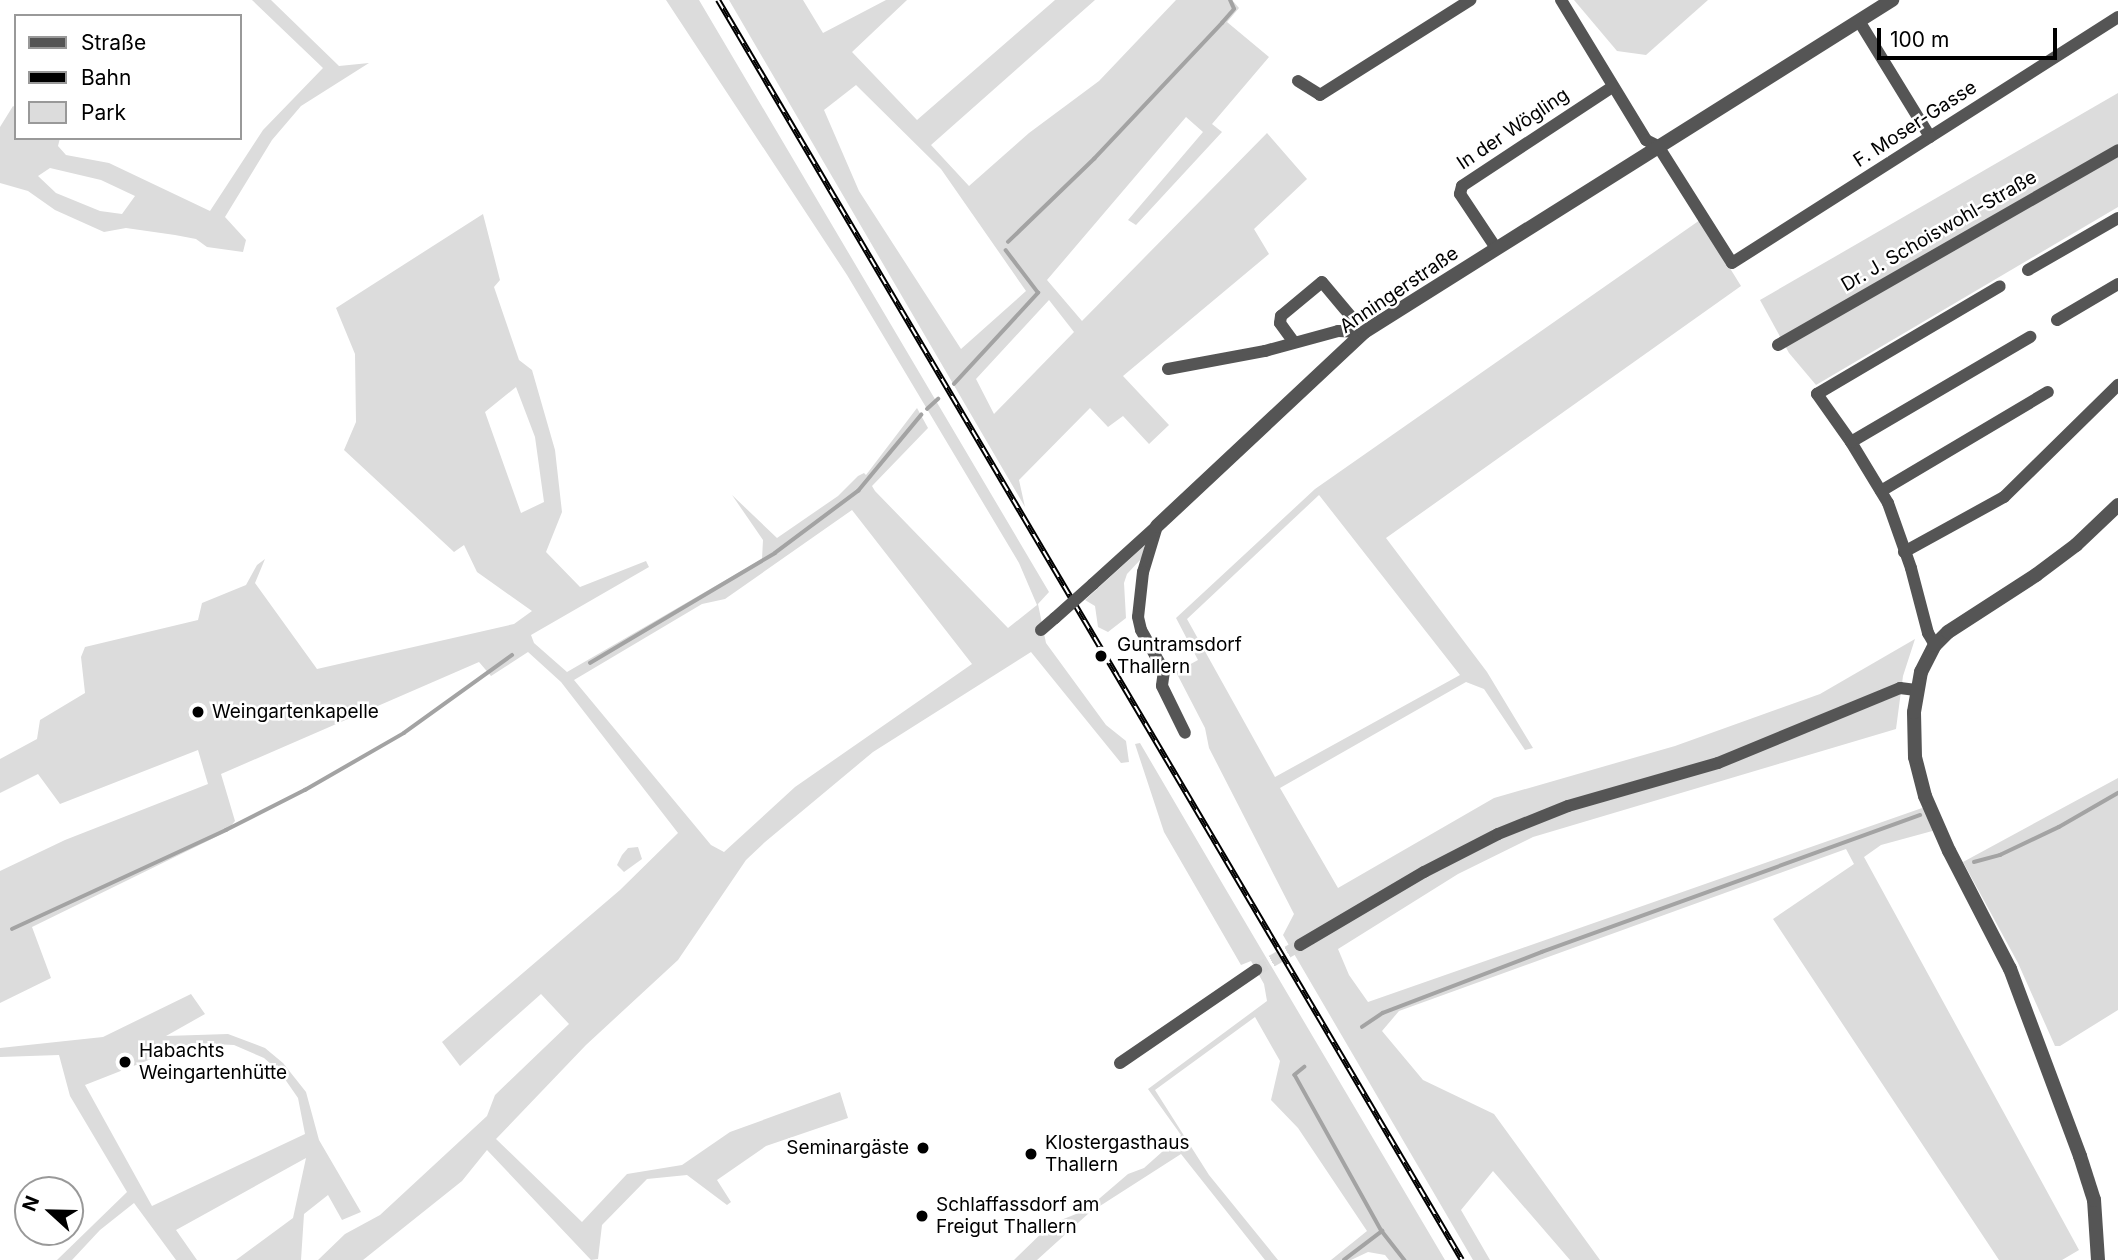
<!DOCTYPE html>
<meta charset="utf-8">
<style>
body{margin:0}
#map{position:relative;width:2118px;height:1260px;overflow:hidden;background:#fff;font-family:Inter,sans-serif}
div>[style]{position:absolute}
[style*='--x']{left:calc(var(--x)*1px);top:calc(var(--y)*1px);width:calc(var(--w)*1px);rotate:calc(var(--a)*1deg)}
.green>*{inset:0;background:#dcdcdc}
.stream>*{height:3.5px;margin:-1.75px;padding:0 1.75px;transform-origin:1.75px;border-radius:1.75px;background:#a3a3a3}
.minor-tunnel>*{height:12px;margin-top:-6px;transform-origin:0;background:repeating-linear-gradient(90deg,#d9d9d9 0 12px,transparent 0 18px)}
.minor>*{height:12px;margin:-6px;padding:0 6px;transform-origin:6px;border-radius:6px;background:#555}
.tertiary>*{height:14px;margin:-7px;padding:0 7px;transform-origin:7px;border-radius:7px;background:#555}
.rail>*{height:6px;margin-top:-3px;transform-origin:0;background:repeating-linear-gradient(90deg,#fff 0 10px,#000 0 20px);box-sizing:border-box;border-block:2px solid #000}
.minor-bridge>*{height:12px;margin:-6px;padding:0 6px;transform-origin:6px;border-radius:6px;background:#555}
.dots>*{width:19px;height:19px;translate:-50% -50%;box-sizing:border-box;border:4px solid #fff;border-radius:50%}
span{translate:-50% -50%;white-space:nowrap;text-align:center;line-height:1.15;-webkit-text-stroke:5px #fff;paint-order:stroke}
.street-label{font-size:19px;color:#000}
.poi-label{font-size:19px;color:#000}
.left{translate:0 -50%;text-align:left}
.right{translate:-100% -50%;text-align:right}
.legend{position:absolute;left:14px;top:14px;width:228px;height:126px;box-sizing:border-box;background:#fff;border:2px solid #999;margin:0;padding:9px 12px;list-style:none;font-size:21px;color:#000}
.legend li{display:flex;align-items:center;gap:14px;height:35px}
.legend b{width:35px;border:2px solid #999}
.north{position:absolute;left:14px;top:1176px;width:70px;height:70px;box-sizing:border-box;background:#fff;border:2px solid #999;border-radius:50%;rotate:292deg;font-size:19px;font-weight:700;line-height:28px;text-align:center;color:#000}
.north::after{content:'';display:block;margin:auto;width:24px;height:32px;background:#000;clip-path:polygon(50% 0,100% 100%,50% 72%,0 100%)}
.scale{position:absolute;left:1877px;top:28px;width:180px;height:32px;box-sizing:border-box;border:4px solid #000;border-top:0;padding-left:9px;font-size:21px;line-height:24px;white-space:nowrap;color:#000;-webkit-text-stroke:5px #fff;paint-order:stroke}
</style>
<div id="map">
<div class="green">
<div style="clip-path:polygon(evenodd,252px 0,271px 0,339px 66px,369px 63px,301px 106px,272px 140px,225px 217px,246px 240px,243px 252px,207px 247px,196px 239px,175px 235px,126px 228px,104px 232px,55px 210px,28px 191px,0 183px,0 127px,13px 106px,16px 108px,16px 138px,60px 138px,58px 146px,66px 155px,109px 163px,210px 211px,263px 130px,323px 68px,252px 0,50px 168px,101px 180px,135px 196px,122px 214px,100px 211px,56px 193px,38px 176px,50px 168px)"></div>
<div style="clip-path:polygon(evenodd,666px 0,699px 0,1049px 592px,1038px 604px,1046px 643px,1106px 725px,1126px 741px,1129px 762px,1121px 763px,1031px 652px,873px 752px,765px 842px,746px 860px,678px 960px,586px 1045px,496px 1139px,582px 1222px,627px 1174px,682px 1165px,730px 1132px,840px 1092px,848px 1118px,766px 1146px,717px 1180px,731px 1202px,727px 1205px,687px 1175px,647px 1179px,602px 1225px,598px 1259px,591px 1260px,487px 1150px,462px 1181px,363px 1260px,318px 1260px,345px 1234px,380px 1215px,487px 1116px,495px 1095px,569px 1024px,541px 994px,460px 1066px,442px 1042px,620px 890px,678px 833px,561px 682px,528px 652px,491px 676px,479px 662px,221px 774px,235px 821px,226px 832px,32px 927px,51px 978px,0 1003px,0 871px,65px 840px,208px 784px,198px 750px,60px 804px,38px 774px,0 793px,0 759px,37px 739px,40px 720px,85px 693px,81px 657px,85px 647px,198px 620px,202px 603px,246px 585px,257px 565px,265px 559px,255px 583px,317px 669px,514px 624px,532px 611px,477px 572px,464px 545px,454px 552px,344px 450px,356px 422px,355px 354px,336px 308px,483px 214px,500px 280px,494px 287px,519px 360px,532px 370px,555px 450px,562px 512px,546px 552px,580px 587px,646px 561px,649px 567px,531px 635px,534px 643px,567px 672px,762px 559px,763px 540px,732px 495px,777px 538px,838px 496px,858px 476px,864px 473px,866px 475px,917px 408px,928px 428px,872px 486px,875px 491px,1008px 628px,1037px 605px,1019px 563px,847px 275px,666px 0,516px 387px,535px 437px,544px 502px,521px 513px,485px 412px,516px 387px,666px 0,852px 510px,972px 664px,795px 787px,724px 852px,711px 845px,574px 680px,702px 604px,725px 599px,852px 510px)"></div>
<div style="clip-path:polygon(evenodd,729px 0,803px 0,823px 33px,886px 0,907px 0,852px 52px,917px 120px,1055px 0,1095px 0,931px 145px,969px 186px,1029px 133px,1099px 81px,1176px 0,1232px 0,1239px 8px,1227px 22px,1269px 57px,1212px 124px,1222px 132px,1136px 225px,1128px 220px,1203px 132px,1186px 117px,1047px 280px,1082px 321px,1267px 133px,1307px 179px,1254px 229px,1269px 254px,1123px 376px,1169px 425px,1149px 444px,1123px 416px,1108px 427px,1090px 408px,1019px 480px,1025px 507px,729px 0,856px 85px,941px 169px,1026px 291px,961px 349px,859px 191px,824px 110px,856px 85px,729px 0,1049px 300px,1074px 332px,994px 414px,976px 379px,1049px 300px)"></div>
<div style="clip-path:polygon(1574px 0,1708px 0,1646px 55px,1617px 51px)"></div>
<div style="clip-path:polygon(2118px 93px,2118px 207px,1816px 385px,1789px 353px,1760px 300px)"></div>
<div style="clip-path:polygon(evenodd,1700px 220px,1741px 286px,1386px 538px,1487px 672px,1533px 748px,1525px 750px,1484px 689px,1466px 682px,1280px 788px,1338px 888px,1494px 798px,1675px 746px,1820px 694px,1915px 639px,1903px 676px,1896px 729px,1533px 837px,1458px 874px,1338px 949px,1349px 975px,1368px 1002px,1925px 807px,1936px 830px,1881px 845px,1864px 857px,2079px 1250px,2062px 1260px,1999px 1260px,1773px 919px,1854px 864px,1846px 849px,1399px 1011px,1382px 1031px,1423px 1080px,1494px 1114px,1600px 1260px,1570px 1260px,1493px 1171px,1461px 1210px,1490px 1260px,1473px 1260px,1283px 935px,1294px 914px,1209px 748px,1205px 728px,1176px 672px,1198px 660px,1176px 618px,1315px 489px,1700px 220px,1319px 495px,1460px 675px,1275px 777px,1187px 619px,1319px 495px)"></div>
<div style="clip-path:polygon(1143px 547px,1146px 547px,1142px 558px,1127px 574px,1124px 583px,1126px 618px,1108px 632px,1098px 627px,1095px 606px,1085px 600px)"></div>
<div style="clip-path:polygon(1140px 743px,1225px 888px,1445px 1260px,1389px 1260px,1385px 1255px,1368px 1252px,1351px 1260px,1331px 1260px,1367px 1231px,1298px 1128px,1271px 1100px,1280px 1061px,1255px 1017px,1155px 1090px,1209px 1175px,1278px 1260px,1265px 1260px,1181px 1154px,1089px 1213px,1037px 1260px,1014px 1260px,1051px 1224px,1086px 1210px,1128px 1174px,1144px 1168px,1181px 1135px,1148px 1089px,1267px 1001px,1264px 984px,1251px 961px,1241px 965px,1164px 832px,1135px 744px)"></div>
<div style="clip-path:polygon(2118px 778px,2118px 1010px,2060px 1046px,2055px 1046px,2018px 963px,1963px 862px)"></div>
<div style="clip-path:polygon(638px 847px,642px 859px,624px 872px,617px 865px,622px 855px,628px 848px)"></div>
<div style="clip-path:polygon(evenodd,191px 994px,205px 1014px,166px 1036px,228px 1034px,265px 1048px,283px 1063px,306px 1092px,319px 1140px,361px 1212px,342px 1220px,328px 1195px,304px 1214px,301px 1260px,236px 1260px,293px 1218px,306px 1158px,176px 1230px,197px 1260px,176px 1260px,134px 1203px,100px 1230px,72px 1260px,57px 1260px,127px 1192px,70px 1096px,59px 1055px,0 1057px,0 1048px,103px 1037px,191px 994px,192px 1043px,234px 1045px,264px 1058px,280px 1072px,298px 1098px,305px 1134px,152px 1206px,85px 1085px,192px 1043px)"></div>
</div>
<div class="stream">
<div style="--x:1008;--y:242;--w:120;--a:-44"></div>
<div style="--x:1094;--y:159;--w:187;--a:-46.7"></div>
<div style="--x:1222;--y:23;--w:18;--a:-49"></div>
<div style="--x:1234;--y:9;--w:10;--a:-114"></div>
<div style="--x:954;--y:384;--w:124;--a:-47.3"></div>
<div style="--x:1038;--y:293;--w:53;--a:-127.3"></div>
<div style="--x:927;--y:409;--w:15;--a:-42"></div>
<div style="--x:590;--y:663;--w:215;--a:-30.7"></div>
<div style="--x:775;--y:553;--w:104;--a:-36.8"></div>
<div style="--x:858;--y:491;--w:99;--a:-50.3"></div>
<div style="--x:1974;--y:862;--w:27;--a:-15"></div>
<div style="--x:2000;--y:855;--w:65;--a:-25.4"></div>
<div style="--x:2059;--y:827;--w:68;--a:-30"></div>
<div style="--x:12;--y:929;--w:236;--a:-24.8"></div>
<div style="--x:226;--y:830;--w:89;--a:-26.9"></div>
<div style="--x:305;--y:790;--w:114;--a:-29.9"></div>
<div style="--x:404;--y:733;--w:133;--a:-35.8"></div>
<div style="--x:1362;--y:1027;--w:25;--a:-34"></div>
<div style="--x:1383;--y:1013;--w:170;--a:-21"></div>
<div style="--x:1542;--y:952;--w:402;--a:-19.9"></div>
<div style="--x:1305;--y:1067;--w:13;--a:141"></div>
<div style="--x:1295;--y:1075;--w:179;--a:60.9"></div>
<div style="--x:1382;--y:1231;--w:37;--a:52"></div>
<div style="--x:1344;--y:1260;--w:48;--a:-37.3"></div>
</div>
<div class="minor-tunnel">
<div style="--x:1256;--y:970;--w:51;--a:-29.6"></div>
</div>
<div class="minor">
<div style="--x:1561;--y:0;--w:164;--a:58.7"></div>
<div style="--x:1646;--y:140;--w:13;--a:27"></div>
<div style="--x:1658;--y:146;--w:138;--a:57.7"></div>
<div style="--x:1732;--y:263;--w:458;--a:-32.5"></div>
<div style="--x:1859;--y:21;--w:136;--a:58.5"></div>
<div style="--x:1298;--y:81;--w:26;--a:32"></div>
<div style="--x:1320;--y:95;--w:178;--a:-32.3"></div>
<div style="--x:1496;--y:248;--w:65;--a:-123.7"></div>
<div style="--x:1460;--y:194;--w:8;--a:-76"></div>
<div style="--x:1462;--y:186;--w:180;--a:-33.4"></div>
<div style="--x:2028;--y:270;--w:104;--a:-30"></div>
<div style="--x:2057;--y:320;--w:71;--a:-30.5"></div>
<div style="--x:1293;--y:341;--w:22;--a:-126"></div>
<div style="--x:1280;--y:323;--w:7;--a:-82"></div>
<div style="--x:1281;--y:316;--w:53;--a:-39.7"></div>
<div style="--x:1322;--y:282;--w:65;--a:50"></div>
<div style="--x:1778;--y:345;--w:392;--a:-29.8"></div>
<div style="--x:1168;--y:369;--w:99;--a:-10.5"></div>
<div style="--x:1265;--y:351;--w:76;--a:-15.3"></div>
<div style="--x:1338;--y:331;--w:26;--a:2"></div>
<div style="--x:1851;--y:442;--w:208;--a:-30.4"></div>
<div style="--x:1881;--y:491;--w:194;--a:-30.7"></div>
<div style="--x:1157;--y:526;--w:48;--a:106.9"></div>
<div style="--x:1143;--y:572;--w:45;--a:96.3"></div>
<div style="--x:1138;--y:617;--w:13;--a:77"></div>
<div style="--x:1141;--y:630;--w:47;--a:60.7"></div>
<div style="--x:1164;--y:671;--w:15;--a:98"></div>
<div style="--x:1162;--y:686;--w:52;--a:63.9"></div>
<div style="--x:1904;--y:552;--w:114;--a:-28.8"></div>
<div style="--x:2004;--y:497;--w:160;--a:-44.5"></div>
<div style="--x:1093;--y:584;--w:86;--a:-42.2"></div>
<div style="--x:1041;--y:630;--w:18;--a:-41"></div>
<div style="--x:1935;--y:645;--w:14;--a:-120"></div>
<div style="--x:1928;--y:633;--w:67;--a:-104.7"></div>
<div style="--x:1911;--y:568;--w:69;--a:-109.5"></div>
<div style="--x:1888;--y:503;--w:71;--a:-121.2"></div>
<div style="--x:1851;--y:442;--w:59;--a:-125.3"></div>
<div style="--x:1817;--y:394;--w:212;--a:-30.5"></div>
<div style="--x:1300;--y:945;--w:144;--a:-30.5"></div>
<div style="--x:1424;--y:872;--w:83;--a:-27.2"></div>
<div style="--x:1498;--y:834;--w:75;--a:-21.8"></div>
<div style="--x:1568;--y:806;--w:156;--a:-16"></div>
<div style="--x:1718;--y:763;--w:197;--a:-22.4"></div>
<div style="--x:1900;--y:688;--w:16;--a:7"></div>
<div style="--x:1120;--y:1063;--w:165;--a:-34.4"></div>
</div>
<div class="tertiary">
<div style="--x:1157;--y:526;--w:284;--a:-43.1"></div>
<div style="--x:1364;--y:332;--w:624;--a:-32.16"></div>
<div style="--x:2098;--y:1260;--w:60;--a:-93.8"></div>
<div style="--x:2094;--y:1200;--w:46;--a:-107.7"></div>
<div style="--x:2080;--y:1156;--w:200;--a:-110.5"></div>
<div style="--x:2010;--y:969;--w:133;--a:-117.3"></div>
<div style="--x:1949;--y:851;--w:60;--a:-113.6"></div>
<div style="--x:1925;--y:796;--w:40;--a:-104.4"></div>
<div style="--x:1915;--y:757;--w:45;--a:-91.3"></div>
<div style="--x:1914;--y:712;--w:41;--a:-80.1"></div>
<div style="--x:1921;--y:672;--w:30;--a:-63"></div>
<div style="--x:1935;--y:645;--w:18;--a:-45"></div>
<div style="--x:1948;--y:632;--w:105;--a:-32.9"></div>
<div style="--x:2036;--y:575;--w:50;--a:-36.9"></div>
<div style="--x:2076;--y:545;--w:58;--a:-43.6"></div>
</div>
<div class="rail">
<div style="--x:718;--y:0;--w:1463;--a:59.44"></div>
</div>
<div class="minor-bridge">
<div style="--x:1055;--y:618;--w:51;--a:-41.8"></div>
</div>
<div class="dots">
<div style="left:1101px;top:656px;background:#000"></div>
<div style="left:198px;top:712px;background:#000"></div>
<div style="left:125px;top:1062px;background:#000"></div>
<div style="left:923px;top:1148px;background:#000"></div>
<div style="left:1031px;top:1154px;background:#000"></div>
<div style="left:922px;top:1216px;background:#000"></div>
</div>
<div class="street-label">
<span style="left:1915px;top:124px;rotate:-33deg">F. Moser-Gasse</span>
<span style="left:1513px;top:129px;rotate:-34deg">In der Wögling</span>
<span style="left:1939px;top:231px;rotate:-30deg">Dr. J. Schoiswohl-Straße</span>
<span style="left:1399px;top:290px;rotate:-34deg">Anningerstraße</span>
</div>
<div class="poi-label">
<span class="left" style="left:1117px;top:656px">Guntramsdorf<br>Thallern</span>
<span class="left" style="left:212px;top:712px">Weingartenkapelle</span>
<span class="left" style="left:139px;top:1062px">Habachts<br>Weingartenhütte</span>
<span class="left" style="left:1045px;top:1154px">Klostergasthaus<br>Thallern</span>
<span class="right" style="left:909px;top:1148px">Seminargäste</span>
<span class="left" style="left:936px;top:1216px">Schlaffassdorf am<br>Freigut Thallern</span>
</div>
<ul class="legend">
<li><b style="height:9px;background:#555"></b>Straße</li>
<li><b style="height:9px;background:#000"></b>Bahn</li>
<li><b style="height:19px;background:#dcdcdc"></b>Park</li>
</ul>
<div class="north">N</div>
<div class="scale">100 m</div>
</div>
